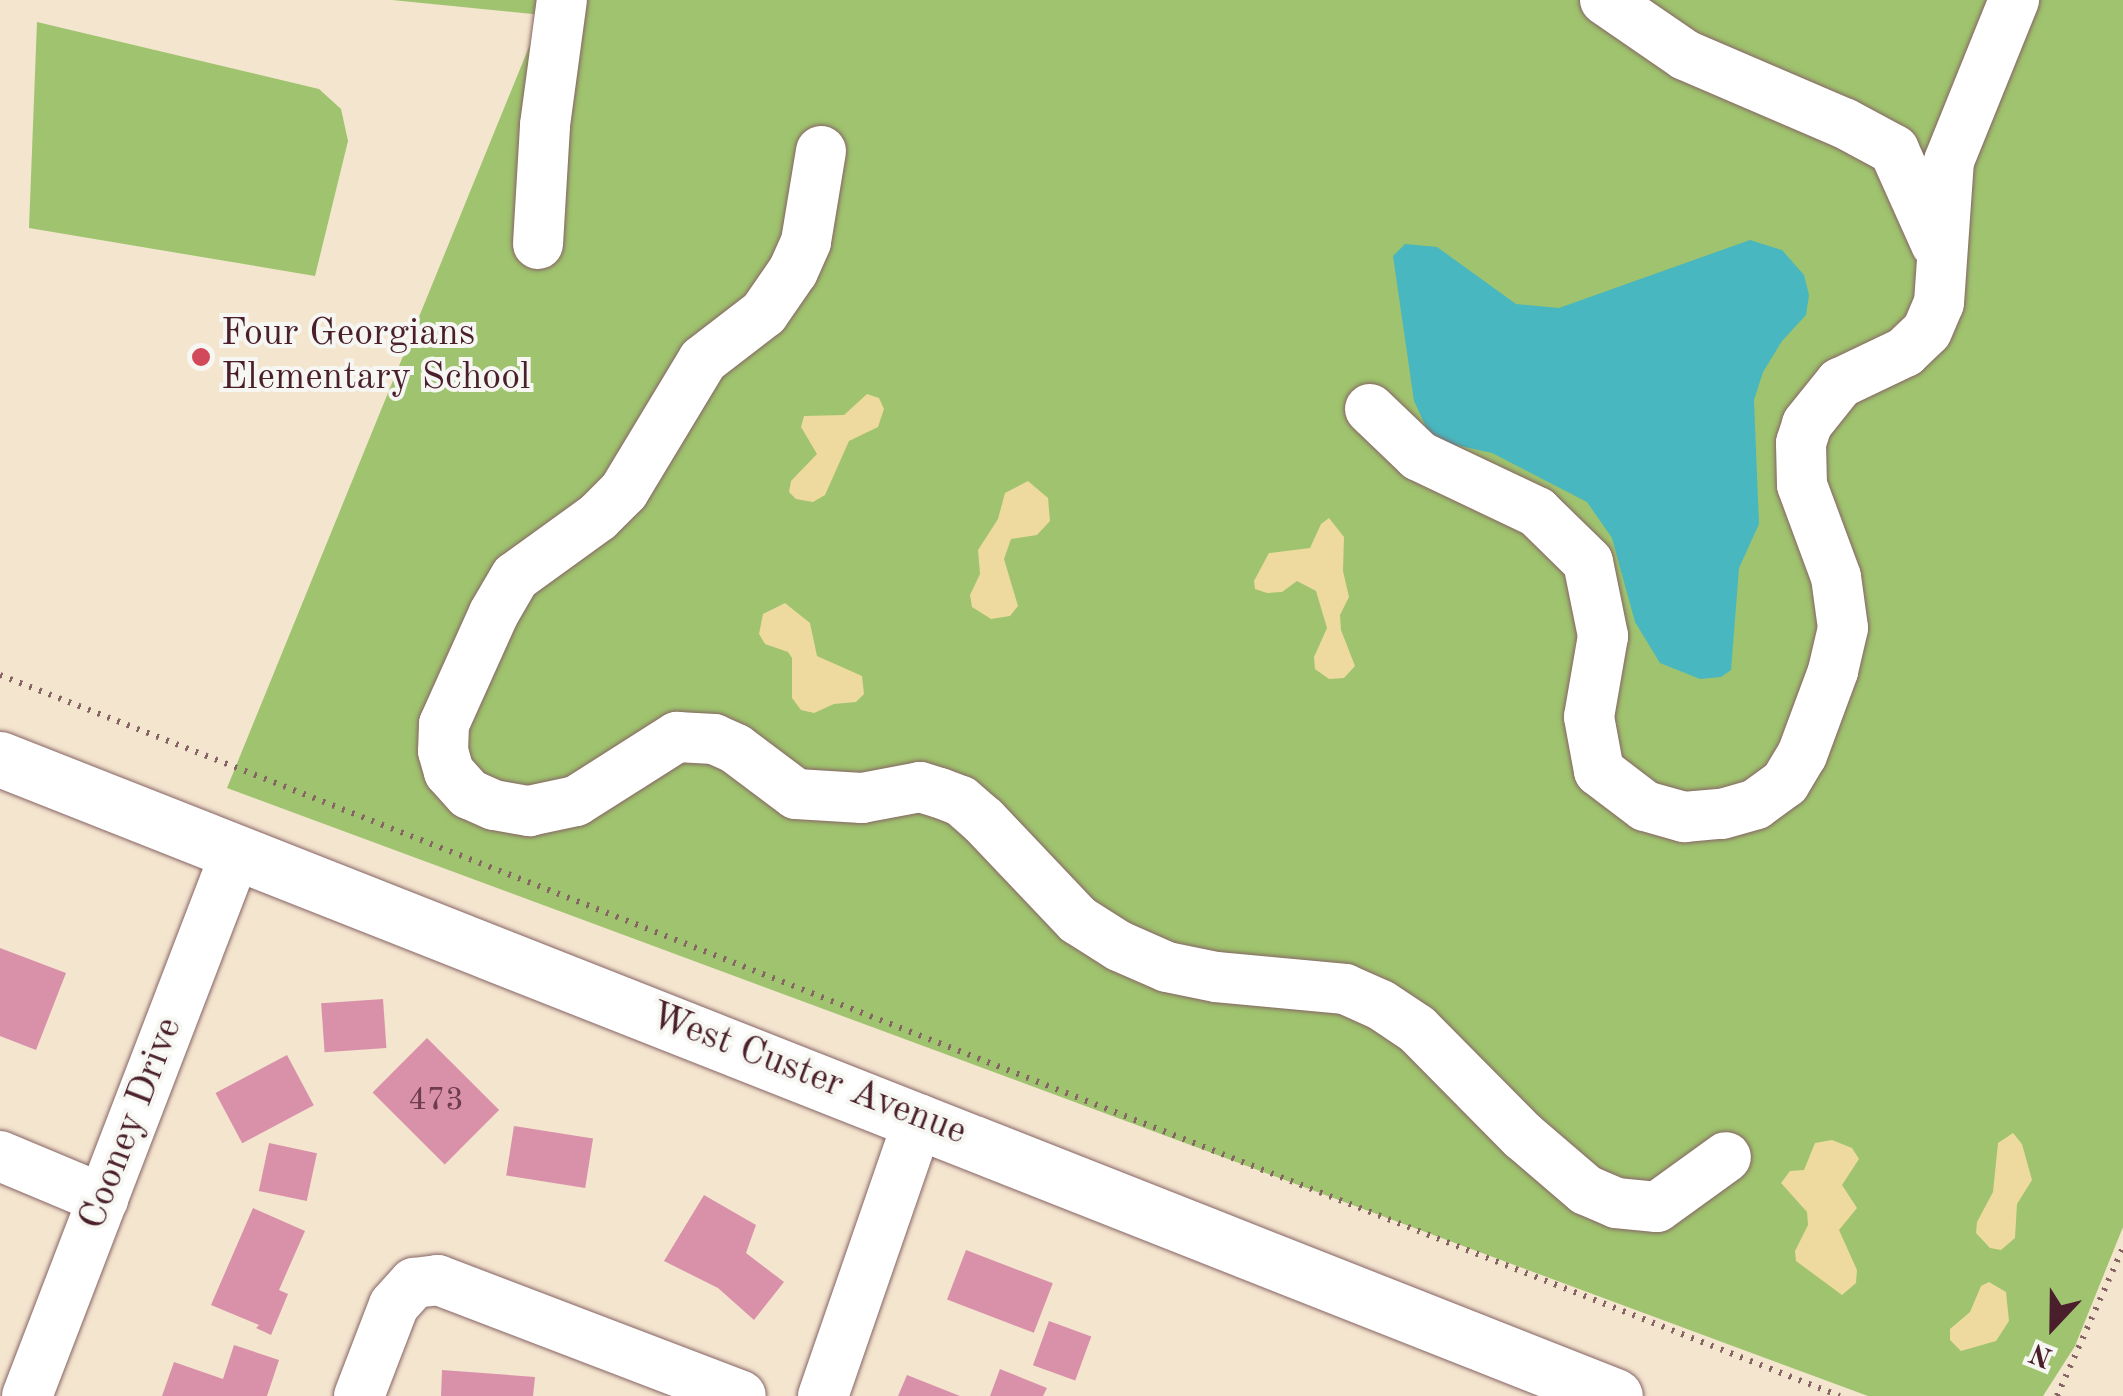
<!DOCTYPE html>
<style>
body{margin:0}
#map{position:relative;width:2123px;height:1396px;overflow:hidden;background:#f4e5cf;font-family:"Old Standard TT",serif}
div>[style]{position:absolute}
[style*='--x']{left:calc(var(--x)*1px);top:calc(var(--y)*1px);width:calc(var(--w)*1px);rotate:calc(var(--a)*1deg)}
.green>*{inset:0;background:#9fc36e}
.sand>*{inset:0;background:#eeda9e}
.water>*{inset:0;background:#48b7bf}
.building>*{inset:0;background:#d991aa;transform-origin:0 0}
.path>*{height:6px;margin-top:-3px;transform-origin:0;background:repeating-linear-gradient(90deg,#866464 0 2.5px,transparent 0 10.5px)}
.roads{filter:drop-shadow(0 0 2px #866464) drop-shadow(0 0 2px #866464)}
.minor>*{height:50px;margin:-25px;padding:0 25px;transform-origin:25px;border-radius:25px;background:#fff}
.major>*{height:55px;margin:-27.5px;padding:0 27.5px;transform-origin:27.5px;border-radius:27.5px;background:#fff}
.dots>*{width:28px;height:28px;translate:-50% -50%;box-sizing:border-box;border:5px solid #f6f6f2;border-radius:50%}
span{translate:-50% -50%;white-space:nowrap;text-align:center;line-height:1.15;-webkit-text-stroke:8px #f6f6f2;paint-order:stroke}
.number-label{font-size:32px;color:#6e3c4b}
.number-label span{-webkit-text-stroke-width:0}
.poi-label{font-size:38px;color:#4a1f2b}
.left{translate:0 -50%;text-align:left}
.street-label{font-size:38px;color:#4a1f2b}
.north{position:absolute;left:2003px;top:1276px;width:100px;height:100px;-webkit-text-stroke:8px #f6f6f2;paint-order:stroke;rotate:202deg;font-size:28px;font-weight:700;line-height:40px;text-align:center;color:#4a1f2b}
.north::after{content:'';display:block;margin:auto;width:35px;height:45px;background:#4a1f2b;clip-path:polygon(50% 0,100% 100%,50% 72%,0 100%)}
</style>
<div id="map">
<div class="green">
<div style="clip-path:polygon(392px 0,2123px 0,2123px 1227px,2075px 1346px,2043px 1396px,1868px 1396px,227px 788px,542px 15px)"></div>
<div style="clip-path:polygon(37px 22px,319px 89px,341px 109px,348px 141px,315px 276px,29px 228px)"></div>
</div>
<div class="sand">
<div style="clip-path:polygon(867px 394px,879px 398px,884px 409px,878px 427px,849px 441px,825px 495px,813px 502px,796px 499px,789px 492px,791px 481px,817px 454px,801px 427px,804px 416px,844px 415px)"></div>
<div style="clip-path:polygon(1028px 481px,1048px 498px,1050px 521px,1037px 535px,1011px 539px,1004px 559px,1018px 606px,1010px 616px,991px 619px,972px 607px,970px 595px,980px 574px,978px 550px,998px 519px,1005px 493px)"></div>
<div style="clip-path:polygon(1329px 518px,1344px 537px,1343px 571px,1349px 597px,1340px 615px,1341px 630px,1355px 666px,1344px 678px,1329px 679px,1315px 669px,1314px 657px,1327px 628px,1316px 591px,1297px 581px,1282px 592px,1267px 593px,1255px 589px,1254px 581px,1269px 553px,1310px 548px,1321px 524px)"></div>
<div style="clip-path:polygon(785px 603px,810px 623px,817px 656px,862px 676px,864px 694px,856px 702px,834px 704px,814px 713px,801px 710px,792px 698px,792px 658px,788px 652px,765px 644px,759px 634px,763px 614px)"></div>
<div style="clip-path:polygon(2013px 1133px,2022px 1144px,2032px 1180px,2017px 1204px,2015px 1238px,2001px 1250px,1990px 1248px,1976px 1233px,1977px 1222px,1993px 1192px,1998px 1143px)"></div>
<div style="clip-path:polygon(1832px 1140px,1852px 1148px,1859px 1159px,1842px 1185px,1857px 1208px,1839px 1230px,1857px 1270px,1856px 1283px,1842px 1295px,1796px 1261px,1795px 1251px,1808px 1225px,1807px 1212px,1781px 1183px,1790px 1171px,1804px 1170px,1815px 1143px)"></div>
<div style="clip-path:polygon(1989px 1282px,2006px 1292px,2009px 1321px,1996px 1341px,1961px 1351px,1950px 1340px,1950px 1329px,1970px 1312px,1981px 1286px)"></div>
</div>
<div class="water">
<div style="clip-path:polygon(1750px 240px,1782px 250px,1804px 275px,1809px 295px,1806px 315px,1782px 341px,1763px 372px,1754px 400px,1759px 524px,1739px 568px,1731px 670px,1721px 677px,1700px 679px,1660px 663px,1635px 622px,1612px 538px,1587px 502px,1492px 453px,1451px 444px,1428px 431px,1414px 401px,1393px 256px,1405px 244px,1437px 247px,1516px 304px,1559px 308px)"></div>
</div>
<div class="building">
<div style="clip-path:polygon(0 948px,66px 973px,36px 1050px,0 1036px)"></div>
<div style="left:383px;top:999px;width:49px;height:62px;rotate:86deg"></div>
<div style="left:427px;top:1038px;width:102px;height:77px;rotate:45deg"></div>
<div style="left:287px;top:1055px;width:57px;height:81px;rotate:62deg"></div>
<div style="left:514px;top:1126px;width:80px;height:50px;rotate:9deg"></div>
<div style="left:269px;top:1143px;width:49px;height:49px;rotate:12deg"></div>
<div style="clip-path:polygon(704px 1195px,756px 1225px,746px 1253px,784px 1282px,754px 1320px,718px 1288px,664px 1261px)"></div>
<div style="clip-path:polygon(253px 1208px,305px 1231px,279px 1290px,288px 1294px,271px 1335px,256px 1328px,259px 1325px,211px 1305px)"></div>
<div style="left:966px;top:1250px;width:93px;height:53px;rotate:21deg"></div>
<div style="left:1049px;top:1321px;width:45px;height:47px;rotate:20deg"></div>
<div style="clip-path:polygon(234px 1345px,279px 1360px,267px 1396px,162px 1396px,174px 1362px,223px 1379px)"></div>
<div style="clip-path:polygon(1000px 1369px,1047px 1388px,1043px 1396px,990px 1396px)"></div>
<div style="clip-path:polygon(442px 1370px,535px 1377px,533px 1396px,441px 1396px)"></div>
<div style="clip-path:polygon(907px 1375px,960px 1396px,898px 1396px)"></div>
</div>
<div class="path">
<div style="--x:0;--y:675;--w:1976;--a:21.4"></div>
<div style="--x:2057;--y:1396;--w:162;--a:-66"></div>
</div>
<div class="roads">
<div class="minor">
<div style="--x:1605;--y:0;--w:97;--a:34.5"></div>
<div style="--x:1685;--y:55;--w:173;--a:23.2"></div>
<div style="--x:1844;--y:123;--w:57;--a:28.4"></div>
<div style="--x:1894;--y:150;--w:103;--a:65.9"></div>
<div style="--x:821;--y:151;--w:92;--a:99.4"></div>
<div style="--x:806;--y:242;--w:32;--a:114"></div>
<div style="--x:793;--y:271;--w:51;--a:124.6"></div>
<div style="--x:764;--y:313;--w:77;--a:142.4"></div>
<div style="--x:703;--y:360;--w:153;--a:121.1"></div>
<div style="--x:624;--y:491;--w:37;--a:135"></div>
<div style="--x:598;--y:517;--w:102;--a:144.1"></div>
<div style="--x:515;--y:577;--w:42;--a:120.3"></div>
<div style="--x:494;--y:613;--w:122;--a:114.2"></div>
<div style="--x:444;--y:724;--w:27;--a:92"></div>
<div style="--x:443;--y:751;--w:22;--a:74"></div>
<div style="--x:449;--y:772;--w:30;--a:48"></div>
<div style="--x:469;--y:794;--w:27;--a:24"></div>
<div style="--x:494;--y:805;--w:36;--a:10"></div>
<div style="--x:529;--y:811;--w:48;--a:-12"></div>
<div style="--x:576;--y:801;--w:120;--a:-32.4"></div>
<div style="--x:677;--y:737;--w:37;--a:3"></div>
<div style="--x:714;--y:739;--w:24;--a:24"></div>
<div style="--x:736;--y:749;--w:75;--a:36.9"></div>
<div style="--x:796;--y:794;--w:66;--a:3.5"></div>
<div style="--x:862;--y:798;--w:59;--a:-10.7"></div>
<div style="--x:920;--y:787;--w:21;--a:17"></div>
<div style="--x:940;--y:793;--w:22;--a:21"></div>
<div style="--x:961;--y:801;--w:29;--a:41"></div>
<div style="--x:983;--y:820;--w:138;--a:46.5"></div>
<div style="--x:1078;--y:920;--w:49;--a:32.4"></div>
<div style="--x:1119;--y:946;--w:52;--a:23.6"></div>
<div style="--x:1167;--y:967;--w:50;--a:11.5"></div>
<div style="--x:1216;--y:977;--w:130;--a:5.3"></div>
<div style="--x:1345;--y:989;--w:39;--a:24"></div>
<div style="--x:1381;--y:1005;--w:43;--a:33.7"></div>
<div style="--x:1417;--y:1029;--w:151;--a:45.3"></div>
<div style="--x:1523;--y:1136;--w:83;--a:40.6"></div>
<div style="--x:1586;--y:1190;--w:33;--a:23"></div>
<div style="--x:1616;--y:1203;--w:41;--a:5.6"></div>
<div style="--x:1657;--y:1207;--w:85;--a:-35.9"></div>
<div style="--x:538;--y:244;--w:119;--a:-86.6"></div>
<div style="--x:545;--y:125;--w:126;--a:-82.3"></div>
<div style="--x:1370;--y:409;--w:68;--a:43.8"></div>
<div style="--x:1419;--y:456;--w:131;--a:25.4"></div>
<div style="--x:1537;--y:512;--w:71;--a:44.4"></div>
<div style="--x:1588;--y:562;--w:76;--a:78.5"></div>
<div style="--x:1603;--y:636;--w:82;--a:99.8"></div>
<div style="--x:1589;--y:717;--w:55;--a:79.5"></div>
<div style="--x:1599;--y:771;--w:58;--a:37.3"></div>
<div style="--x:1645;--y:806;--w:41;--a:15.8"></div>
<div style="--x:1684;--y:817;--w:38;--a:-5"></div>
<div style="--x:1722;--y:814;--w:35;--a:-16"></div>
<div style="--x:1756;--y:804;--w:36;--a:-36"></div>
<div style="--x:1785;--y:783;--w:33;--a:-59"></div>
<div style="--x:1802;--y:755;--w:90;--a:-69.7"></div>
<div style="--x:1833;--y:671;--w:44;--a:-76.9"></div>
<div style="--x:1843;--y:628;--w:51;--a:-97.8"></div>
<div style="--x:1836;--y:577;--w:98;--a:-110.3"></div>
<div style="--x:1802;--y:485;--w:42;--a:-91.4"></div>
<div style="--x:1801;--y:443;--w:20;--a:-72"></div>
<div style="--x:1807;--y:424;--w:53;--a:-51.2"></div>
<div style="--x:1840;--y:383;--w:72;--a:-25.5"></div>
<div style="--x:1905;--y:352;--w:30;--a:-44"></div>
<div style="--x:1927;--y:331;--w:30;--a:-67"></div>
<div style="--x:1939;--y:303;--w:142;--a:-86"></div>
<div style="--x:1949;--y:161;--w:174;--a:-68"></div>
<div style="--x:0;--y:1156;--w:112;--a:22.7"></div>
<div style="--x:27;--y:1396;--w:583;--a:-68.98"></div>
<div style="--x:359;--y:1396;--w:97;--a:-69"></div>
<div style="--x:394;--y:1305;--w:30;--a:-48"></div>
<div style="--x:414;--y:1283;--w:24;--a:-7"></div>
<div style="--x:438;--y:1280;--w:324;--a:20.9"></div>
<div style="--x:823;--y:1396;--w:293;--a:-70.9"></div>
</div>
<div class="major">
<div style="--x:0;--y:759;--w:1736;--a:21.53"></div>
</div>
</div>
<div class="dots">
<div style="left:201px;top:357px;background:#d1495b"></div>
</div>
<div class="number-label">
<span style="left:436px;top:1101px">473</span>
</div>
<div class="poi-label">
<span class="left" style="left:221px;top:357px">Four Georgians<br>Elementary School</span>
</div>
<div class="street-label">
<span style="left:808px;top:1075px;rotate:21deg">West Custer Avenue</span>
<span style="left:132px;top:1124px;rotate:-69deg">Cooney Drive</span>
</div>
<div class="north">N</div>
</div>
